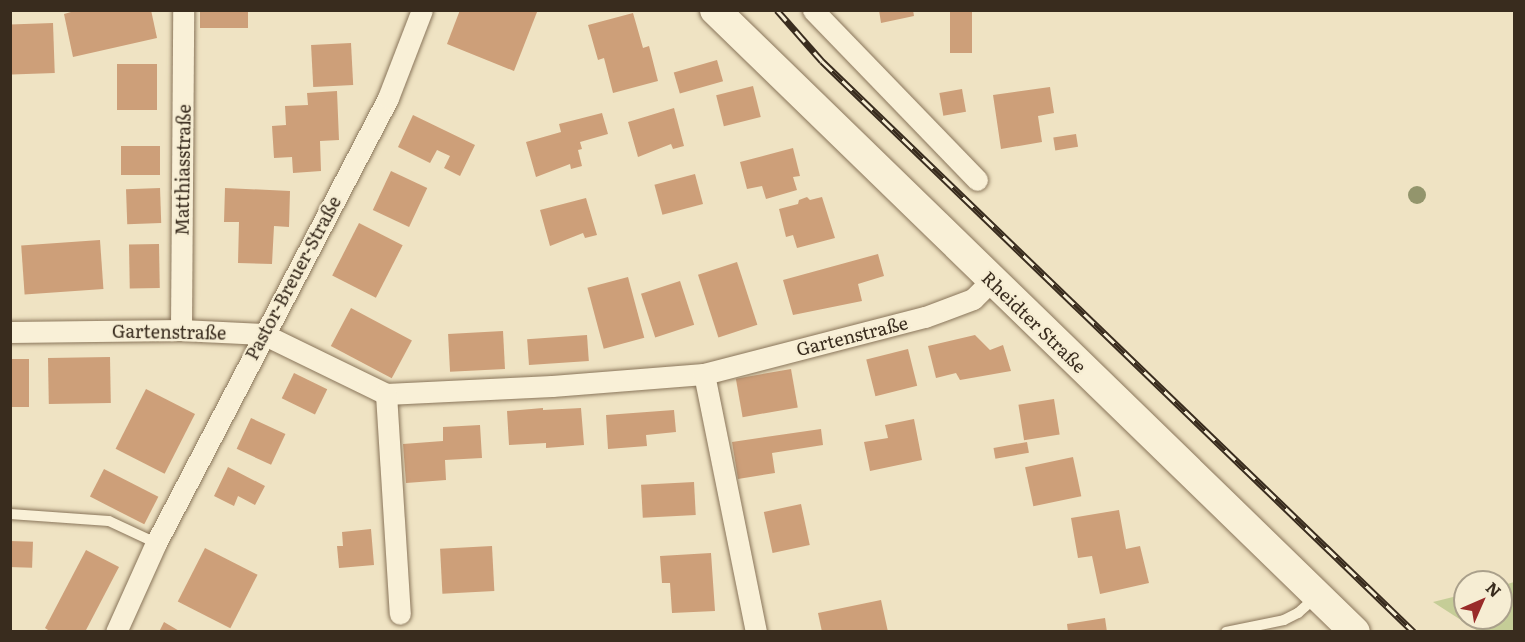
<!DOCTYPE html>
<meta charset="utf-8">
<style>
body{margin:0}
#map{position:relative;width:1525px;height:642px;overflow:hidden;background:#efe3c3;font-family:Literata,serif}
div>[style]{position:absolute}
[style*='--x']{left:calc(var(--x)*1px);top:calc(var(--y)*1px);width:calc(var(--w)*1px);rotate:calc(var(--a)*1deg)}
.green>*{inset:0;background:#c5cd97}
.building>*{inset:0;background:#cd9f79;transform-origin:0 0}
.roads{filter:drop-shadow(0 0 2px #89755a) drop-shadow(0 0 2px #89755a)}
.service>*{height:10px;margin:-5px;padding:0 5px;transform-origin:5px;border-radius:5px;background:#f9f0d7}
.minor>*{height:21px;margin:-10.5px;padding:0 10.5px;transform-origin:10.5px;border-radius:10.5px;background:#f9f0d7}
.secondary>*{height:30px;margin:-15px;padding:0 15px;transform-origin:15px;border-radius:15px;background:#f9f0d7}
.rail>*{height:7px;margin-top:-3.5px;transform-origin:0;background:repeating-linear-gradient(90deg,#f6edd3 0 14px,#392c1e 0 28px);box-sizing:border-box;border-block:2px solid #392c1e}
.trees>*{width:18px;height:18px;margin:-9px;border-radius:50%;background:#93956c}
span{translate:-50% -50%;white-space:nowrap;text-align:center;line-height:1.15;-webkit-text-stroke:4.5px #f6edd3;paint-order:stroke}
.street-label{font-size:18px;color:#392c1e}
.frame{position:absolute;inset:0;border:12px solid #392c1e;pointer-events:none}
.north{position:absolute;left:1453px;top:570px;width:60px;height:60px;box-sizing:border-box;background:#f6edd3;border:2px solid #aaa08b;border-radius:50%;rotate:45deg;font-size:16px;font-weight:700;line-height:24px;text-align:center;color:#392c1e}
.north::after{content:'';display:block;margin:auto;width:21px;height:27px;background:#992b29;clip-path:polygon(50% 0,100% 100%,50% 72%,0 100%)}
</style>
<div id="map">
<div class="green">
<div style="clip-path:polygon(1514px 582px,1514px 631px,1478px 631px,1433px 602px,1465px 594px,1465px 618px,1501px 618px,1501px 586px)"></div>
</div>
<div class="building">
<div style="clip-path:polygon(78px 10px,151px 10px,157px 38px,73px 57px,64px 14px)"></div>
<div style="left:200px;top:10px;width:48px;height:18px"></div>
<div style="clip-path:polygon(460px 10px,537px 12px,514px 71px,447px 44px)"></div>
<div style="clip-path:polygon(879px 10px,913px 10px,914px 16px,881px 23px)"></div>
<div style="left:950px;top:10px;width:22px;height:43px"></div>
<div style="clip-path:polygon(633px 13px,643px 48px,649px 46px,658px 81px,613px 93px,604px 58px,598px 60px,588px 25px)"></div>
<div style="left:53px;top:23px;width:50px;height:43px;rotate:88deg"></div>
<div style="left:351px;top:43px;width:42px;height:40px;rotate:87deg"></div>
<div style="left:717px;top:60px;width:22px;height:45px;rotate:74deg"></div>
<div style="left:117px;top:64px;width:40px;height:46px"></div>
<div style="left:753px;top:86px;width:32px;height:38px;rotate:76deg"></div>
<div style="clip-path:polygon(1050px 87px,1054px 113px,1038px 116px,1042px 142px,1001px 149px,993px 95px)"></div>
<div style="left:962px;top:89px;width:23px;height:23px;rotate:80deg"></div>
<div style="clip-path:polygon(337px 91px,339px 140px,320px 141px,321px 171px,293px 173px,292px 157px,274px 158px,272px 126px,286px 125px,285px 106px,308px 105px,307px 93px)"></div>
<div style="clip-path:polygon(674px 108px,684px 146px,673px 149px,671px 144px,638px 157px,628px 122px)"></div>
<div style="clip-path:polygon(602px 113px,608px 134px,580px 142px,582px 149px,578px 150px,582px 166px,571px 169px,570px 164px,536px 177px,526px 142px,561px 132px,559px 124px)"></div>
<div style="clip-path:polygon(413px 115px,475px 145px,460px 176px,444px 168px,450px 156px,437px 150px,430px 163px,398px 147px)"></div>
<div style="left:1076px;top:134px;width:13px;height:23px;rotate:81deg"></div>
<div style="left:121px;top:146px;width:39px;height:29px"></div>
<div style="clip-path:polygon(793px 148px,800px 176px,793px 177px,797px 190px,766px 199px,762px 186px,747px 189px,740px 162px)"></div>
<div style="left:391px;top:171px;width:40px;height:43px;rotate:25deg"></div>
<div style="left:695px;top:174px;width:31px;height:42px;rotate:75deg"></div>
<div style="left:160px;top:188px;width:35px;height:34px;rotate:88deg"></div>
<div style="clip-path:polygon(225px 188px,290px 191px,289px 227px,274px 226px,272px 264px,238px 263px,239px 222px,224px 222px)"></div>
<div style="clip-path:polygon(807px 197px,810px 200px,822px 197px,835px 238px,797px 248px,793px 235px,786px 237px,779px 209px,798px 204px,799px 200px)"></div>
<div style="clip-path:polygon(586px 198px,597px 235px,585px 238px,583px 233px,550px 246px,540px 210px)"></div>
<div style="left:359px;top:223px;width:49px;height:59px;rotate:27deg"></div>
<div style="left:100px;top:240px;width:49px;height:79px;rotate:86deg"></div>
<div style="left:159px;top:244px;width:44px;height:30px;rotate:89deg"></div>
<div style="clip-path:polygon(878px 254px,884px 276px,858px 284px,862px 301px,793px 315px,783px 280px)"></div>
<div style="left:737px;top:262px;width:66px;height:41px;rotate:72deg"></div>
<div style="left:628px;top:277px;width:63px;height:42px;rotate:75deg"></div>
<div style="left:680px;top:281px;width:46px;height:41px;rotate:72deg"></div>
<div style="left:351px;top:308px;width:69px;height:43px;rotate:28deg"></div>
<div style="left:503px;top:331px;width:38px;height:55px;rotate:87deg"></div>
<div style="left:587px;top:335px;width:26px;height:60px;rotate:86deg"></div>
<div style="clip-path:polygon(975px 335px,990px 350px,1003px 345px,1011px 371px,960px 380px,956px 373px,936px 378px,928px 346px)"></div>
<div style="left:908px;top:349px;width:38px;height:43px;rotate:76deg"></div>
<div style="left:110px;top:357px;width:46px;height:62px;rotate:89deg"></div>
<div style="left:10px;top:359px;width:19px;height:48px"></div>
<div style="left:791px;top:369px;width:39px;height:56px;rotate:80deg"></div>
<div style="left:294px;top:373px;width:37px;height:28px;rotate:26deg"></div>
<div style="left:146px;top:389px;width:55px;height:67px;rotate:27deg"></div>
<div style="left:1054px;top:399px;width:36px;height:36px;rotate:81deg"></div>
<div style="clip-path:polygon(543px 408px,543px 410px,581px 408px,584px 445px,546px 448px,546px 443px,509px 445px,507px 411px)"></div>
<div style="clip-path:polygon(674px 410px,676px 432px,646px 435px,647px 446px,608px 449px,606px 415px)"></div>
<div style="left:251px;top:418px;width:38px;height:34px;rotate:25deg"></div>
<div style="clip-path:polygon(914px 419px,922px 460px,870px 471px,864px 442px,888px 438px,885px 425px)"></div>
<div style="clip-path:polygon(480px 425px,482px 458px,445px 460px,446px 480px,406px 483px,403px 444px,443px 441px,443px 427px)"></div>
<div style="clip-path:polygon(821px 429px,823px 445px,772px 453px,775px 473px,738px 479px,732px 442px)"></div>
<div style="left:1027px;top:442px;width:11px;height:34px;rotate:80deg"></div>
<div style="left:1073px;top:457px;width:40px;height:49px;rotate:78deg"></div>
<div style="clip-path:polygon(228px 467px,265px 486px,255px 505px,238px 496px,234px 506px,214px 496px)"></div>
<div style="left:104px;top:469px;width:61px;height:31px;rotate:27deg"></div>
<div style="left:694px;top:482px;width:33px;height:53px;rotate:87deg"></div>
<div style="left:801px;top:504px;width:42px;height:38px;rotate:78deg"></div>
<div style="clip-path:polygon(1119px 510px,1126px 549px,1140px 546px,1149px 583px,1100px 594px,1092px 556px,1078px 558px,1071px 518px)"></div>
<div style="clip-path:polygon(371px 529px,374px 565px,339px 568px,337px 546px,343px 546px,342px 532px)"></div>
<div style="left:10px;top:541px;width:23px;height:26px;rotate:2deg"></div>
<div style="left:492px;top:546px;width:45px;height:52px;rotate:87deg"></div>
<div style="left:205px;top:548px;width:59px;height:60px;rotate:27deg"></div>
<div style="clip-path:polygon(86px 550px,119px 567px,85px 632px,51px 632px,45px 628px)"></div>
<div style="clip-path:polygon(711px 553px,715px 611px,672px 613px,670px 583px,662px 583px,660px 556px)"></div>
<div style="clip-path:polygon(881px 600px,888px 632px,822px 632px,818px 613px)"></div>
<div style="clip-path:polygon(1105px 618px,1107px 632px,1068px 632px,1067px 624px)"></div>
<div style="clip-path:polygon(164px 622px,181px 632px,159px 632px)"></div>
</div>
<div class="roads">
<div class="service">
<div style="--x:10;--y:514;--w:99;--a:4"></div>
<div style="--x:109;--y:521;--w:52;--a:25.1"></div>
<div style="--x:1226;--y:632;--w:59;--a:-11.7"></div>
<div style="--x:1284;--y:620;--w:16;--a:-27"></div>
<div style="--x:1298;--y:613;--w:24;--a:-42"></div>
</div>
<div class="minor">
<div style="--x:813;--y:10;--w:236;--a:46"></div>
<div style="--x:181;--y:330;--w:320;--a:-89.6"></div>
<div style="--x:10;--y:332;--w:171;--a:-0.7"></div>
<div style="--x:181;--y:330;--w:82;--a:2.8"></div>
<div style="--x:263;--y:334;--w:137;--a:26"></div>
<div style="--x:386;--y:394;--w:166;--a:-2.8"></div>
<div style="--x:552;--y:386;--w:152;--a:-4.5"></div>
<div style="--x:704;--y:374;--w:263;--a:78.6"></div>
<div style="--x:704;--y:374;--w:228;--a:-14.5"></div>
<div style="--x:925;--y:317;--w:51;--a:-20.6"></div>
<div style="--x:973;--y:299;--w:25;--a:-45"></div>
<div style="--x:386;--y:394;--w:220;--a:86.4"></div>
<div style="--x:116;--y:632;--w:98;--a:-65.8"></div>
<div style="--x:156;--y:543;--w:502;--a:-62.46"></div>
<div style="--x:388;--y:98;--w:94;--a:-68.9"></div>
</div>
<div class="secondary">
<div style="--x:715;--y:10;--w:892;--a:44.18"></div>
</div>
</div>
<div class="rail">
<div style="--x:777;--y:10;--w:68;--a:48.6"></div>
<div style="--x:822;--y:61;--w:822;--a:43.97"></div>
</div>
<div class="trees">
<div style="left:1417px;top:195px"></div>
</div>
<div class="street-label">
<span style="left:183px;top:170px;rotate:-89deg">Matthiasstraße</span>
<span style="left:293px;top:278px;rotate:-62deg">Pastor-Breuer-Straße</span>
<span style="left:1034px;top:322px;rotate:44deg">Rheidter Straße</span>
<span style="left:169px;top:332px;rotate:1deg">Gartenstraße</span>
<span style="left:852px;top:336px;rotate:-14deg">Gartenstraße</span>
</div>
<div class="frame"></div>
<div class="north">N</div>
</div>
